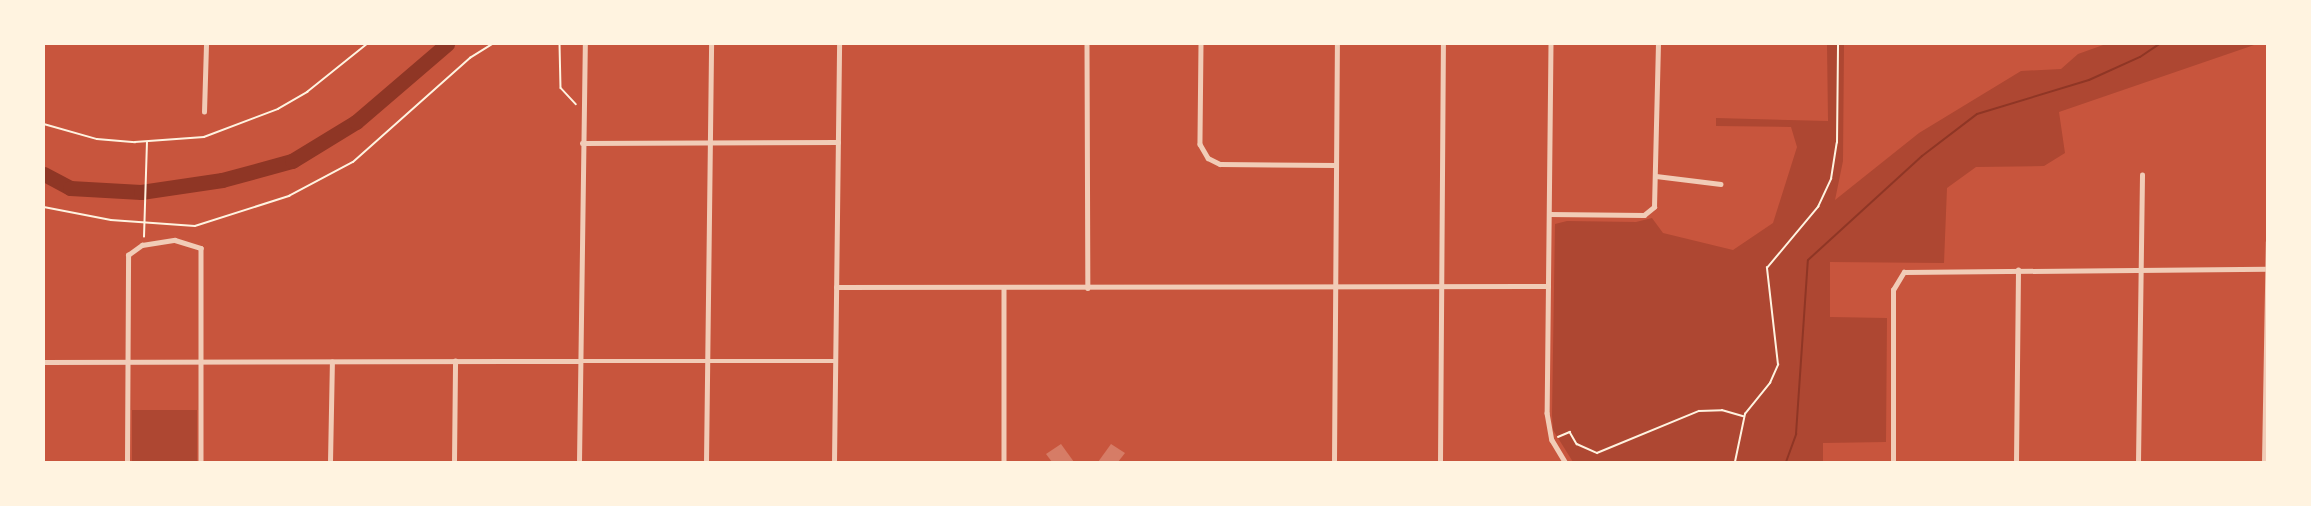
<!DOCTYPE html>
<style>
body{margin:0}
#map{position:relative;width:2311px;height:506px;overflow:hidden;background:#c8553d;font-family:Rubik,sans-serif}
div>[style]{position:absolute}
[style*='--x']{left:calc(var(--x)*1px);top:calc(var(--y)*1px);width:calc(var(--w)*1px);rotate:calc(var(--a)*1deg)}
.green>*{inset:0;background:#ae4732;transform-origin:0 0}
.stream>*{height:2px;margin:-1px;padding:0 1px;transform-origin:1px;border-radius:1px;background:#8f3625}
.river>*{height:15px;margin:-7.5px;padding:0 7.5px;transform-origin:7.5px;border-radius:7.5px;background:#8f3625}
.building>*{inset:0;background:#d67c66}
.path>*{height:1.5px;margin:-0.75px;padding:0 0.75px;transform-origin:0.75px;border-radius:0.75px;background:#fff3e0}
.minor>*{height:4.5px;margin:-2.25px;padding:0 2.25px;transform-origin:2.25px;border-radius:2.25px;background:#f1ccb7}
.tertiary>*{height:5px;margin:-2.5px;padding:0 2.5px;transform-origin:2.5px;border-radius:2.5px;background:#f1ccb7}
span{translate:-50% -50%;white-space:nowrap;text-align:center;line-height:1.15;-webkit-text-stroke:6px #fff3e0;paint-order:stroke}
.frame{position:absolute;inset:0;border:45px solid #fff3e0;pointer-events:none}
</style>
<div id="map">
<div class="green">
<div style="clip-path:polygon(1827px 44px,1844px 44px,1843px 161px,1835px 200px,1919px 133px,2021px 71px,2061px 69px,2078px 54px,2106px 44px,2257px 44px,2059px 112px,2065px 153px,2044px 166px,1976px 167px,1947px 188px,1944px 263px,1830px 262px,1830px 317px,1887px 318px,1886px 442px,1823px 443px,1823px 462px,1573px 462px,1553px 430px,1552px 415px,1555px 224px,1567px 221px,1636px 222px,1652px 218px,1663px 233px,1733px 250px,1773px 223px,1797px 147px,1791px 127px,1716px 126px,1716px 118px,1828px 121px)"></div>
<div style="left:132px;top:410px;width:65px;height:52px"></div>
</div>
<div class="stream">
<div style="--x:1786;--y:462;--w:30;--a:-70"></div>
<div style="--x:1796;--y:434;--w:174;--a:-86.1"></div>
<div style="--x:1808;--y:260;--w:154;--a:-42.4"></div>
<div style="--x:1922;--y:156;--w:69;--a:-37.4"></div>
<div style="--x:1977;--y:114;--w:117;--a:-16.9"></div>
<div style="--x:2089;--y:80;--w:56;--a:-24.3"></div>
<div style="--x:2140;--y:57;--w:23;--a:-34"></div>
</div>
<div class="river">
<div style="--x:44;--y:174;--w:30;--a:28"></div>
<div style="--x:70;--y:188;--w:71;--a:3.2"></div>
<div style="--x:141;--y:192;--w:82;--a:-8.4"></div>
<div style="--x:222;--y:180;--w:73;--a:-15.2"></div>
<div style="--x:292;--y:161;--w:75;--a:-31.4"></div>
<div style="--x:356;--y:122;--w:120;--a:-40.6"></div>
</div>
<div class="building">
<div style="clip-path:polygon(1061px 444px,1074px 462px,1052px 462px,1046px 454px)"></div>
<div style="clip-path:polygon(1111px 444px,1125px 453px,1118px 462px,1098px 462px)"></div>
</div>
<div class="path">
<div style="--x:560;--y:44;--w:44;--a:88.7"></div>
<div style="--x:561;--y:88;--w:22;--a:47"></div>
<div style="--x:44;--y:124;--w:55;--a:15.8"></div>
<div style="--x:97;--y:139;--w:38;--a:5"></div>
<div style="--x:135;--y:142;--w:69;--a:-4.1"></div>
<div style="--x:204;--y:137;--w:79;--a:-20.7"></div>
<div style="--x:278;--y:109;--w:34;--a:-30"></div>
<div style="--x:307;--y:92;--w:77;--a:-38.7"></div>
<div style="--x:44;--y:207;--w:68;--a:11"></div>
<div style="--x:111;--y:220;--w:84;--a:4.1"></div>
<div style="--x:195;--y:226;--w:99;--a:-17.7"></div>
<div style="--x:289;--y:196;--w:72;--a:-28"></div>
<div style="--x:353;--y:162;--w:157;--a:-41.6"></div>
<div style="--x:470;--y:58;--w:26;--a:-32"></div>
<div style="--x:144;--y:237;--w:94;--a:-88.2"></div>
<div style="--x:1558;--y:437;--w:13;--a:-23"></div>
<div style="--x:1570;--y:432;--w:14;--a:60"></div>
<div style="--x:1577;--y:444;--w:22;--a:24"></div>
<div style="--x:1597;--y:453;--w:110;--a:-22.4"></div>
<div style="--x:1699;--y:411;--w:23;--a:-2"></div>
<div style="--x:1722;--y:410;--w:22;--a:16"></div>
<div style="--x:1735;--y:462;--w:49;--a:-78.2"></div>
<div style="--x:1745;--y:414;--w:40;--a:-51"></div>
<div style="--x:1770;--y:383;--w:20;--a:-66"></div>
<div style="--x:1778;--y:365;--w:98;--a:-96.5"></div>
<div style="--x:1767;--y:268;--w:80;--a:-50.1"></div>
<div style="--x:1818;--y:207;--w:31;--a:-65"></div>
<div style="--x:1831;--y:179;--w:36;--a:-81"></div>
<div style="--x:1837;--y:143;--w:99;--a:-89.4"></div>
</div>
<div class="minor">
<div style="--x:1087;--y:44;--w:244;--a:89.8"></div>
<div style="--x:1201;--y:44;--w:100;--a:90.6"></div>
<div style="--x:1200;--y:144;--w:16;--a:60"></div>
<div style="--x:1208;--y:158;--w:13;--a:27"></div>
<div style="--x:1220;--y:164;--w:115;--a:0.5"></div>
<div style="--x:1551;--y:44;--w:369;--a:90.6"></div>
<div style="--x:1547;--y:413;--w:27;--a:80"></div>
<div style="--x:1552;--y:440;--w:26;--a:59"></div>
<div style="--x:204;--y:112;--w:68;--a:-88.3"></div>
<div style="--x:582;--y:143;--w:256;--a:-0.2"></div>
<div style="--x:1656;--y:176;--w:65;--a:7"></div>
<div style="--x:1549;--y:214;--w:95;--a:0.6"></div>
<div style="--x:1644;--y:215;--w:13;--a:-39"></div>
<div style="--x:1654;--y:207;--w:163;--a:-88.6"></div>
<div style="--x:836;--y:287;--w:712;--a:-0.08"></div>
<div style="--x:1004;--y:288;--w:174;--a:90"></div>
<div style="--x:580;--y:361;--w:254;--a:0"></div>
<div style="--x:127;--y:462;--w:207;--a:-89.7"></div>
<div style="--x:128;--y:255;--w:17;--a:-36"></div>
<div style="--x:142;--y:245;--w:33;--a:-9"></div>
<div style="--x:175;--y:240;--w:27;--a:17"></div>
<div style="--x:201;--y:248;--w:214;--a:90"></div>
<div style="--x:330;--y:462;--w:100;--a:-88.9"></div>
<div style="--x:454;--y:462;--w:101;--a:-89.4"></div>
<div style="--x:706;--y:462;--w:418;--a:-89.3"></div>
<div style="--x:834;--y:462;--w:418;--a:-89.3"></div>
<div style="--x:1334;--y:462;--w:418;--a:-89.6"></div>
<div style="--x:1440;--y:462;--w:418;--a:-89.6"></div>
<div style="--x:1893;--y:462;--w:172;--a:-90"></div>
<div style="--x:1893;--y:290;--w:21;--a:-59"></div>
<div style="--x:1904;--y:272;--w:363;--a:-0.5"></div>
<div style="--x:2016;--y:462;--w:192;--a:-89.4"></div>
<div style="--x:2138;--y:462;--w:287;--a:-89.2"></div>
<div style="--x:2264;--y:462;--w:220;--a:-89"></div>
</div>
<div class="tertiary">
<div style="--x:44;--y:362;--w:536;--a:-0.11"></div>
<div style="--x:579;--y:462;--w:418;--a:-89.2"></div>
</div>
<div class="frame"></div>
</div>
